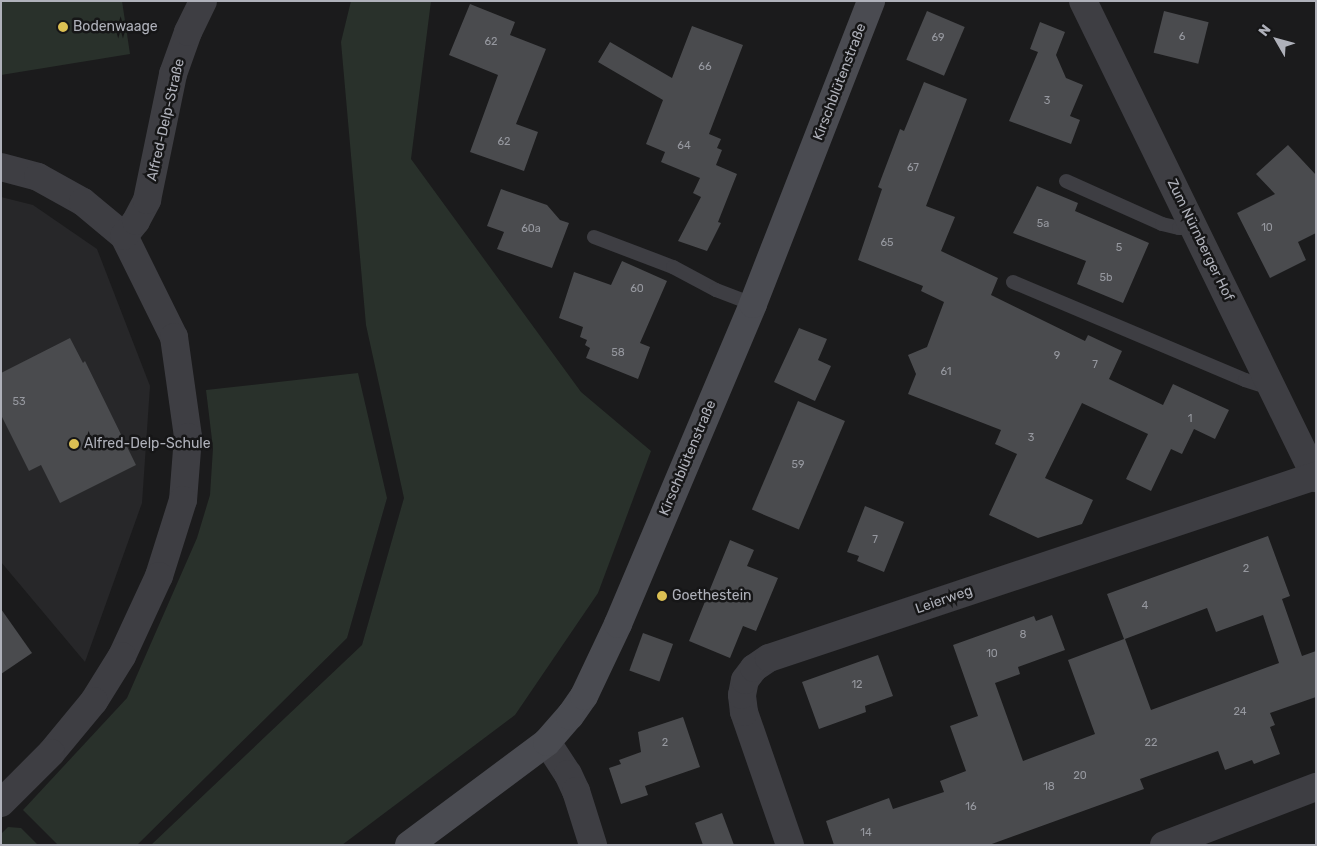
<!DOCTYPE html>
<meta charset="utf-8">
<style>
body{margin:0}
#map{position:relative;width:1317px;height:846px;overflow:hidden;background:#1b1b1c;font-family:Rubik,sans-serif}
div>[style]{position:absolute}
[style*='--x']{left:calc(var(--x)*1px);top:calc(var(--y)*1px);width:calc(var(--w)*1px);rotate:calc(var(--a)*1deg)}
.built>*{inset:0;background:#272729}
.green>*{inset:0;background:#29312b}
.building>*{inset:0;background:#4a4b4e;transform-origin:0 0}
.lane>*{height:14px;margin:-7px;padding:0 7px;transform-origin:7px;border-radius:7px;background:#3e3e43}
.street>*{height:28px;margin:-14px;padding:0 14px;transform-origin:14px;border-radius:14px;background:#3e3e43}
.secondary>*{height:28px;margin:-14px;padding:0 14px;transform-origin:14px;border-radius:14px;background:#4a4b51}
.dots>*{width:14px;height:14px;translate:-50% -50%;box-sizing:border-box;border:2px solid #161617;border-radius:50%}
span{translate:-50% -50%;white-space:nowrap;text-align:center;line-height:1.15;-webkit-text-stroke:5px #161617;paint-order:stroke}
.number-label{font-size:11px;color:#96989f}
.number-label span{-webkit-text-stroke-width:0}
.poi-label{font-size:14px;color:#afb1ba}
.left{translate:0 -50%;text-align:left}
.street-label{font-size:14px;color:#afb1ba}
.frame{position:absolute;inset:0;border:2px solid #afb1ba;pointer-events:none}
.north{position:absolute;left:1252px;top:15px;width:50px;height:50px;-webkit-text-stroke:4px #161617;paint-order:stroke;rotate:308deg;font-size:14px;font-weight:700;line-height:20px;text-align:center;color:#afb1ba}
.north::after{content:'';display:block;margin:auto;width:18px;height:22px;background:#afb1ba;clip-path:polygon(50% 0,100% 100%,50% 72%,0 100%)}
</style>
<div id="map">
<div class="built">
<div style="clip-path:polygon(1px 197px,33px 205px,97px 249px,150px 386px,142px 503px,85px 662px,1px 562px)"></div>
</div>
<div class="green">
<div style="clip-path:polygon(1px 1px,122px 1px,130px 54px,1px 75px)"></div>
<div style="clip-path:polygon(351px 1px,431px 1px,411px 159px,581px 392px,651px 451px,598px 593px,515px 715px,342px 845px,151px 845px,362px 645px,404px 498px,366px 325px,341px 42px)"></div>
<div style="clip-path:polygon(358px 373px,387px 498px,347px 638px,137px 845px,58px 845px,23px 810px,127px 698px,197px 538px,210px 495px,213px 448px,206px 390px)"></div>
<div style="clip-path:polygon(8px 827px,21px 828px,38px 845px,1px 845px,1px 834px)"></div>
</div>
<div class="building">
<div style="clip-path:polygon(470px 4px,515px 22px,510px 35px,546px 49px,516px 124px,538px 132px,524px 171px,470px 152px,498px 75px,449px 55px)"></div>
<div style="left:927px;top:11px;width:41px;height:53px;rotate:23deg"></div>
<div style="left:1164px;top:11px;width:46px;height:43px;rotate:14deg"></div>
<div style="clip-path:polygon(1040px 22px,1065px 32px,1056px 55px,1066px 78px,1083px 85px,1070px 116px,1080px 120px,1071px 144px,1009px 121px,1038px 52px,1030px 49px)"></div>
<div style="clip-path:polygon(692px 26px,743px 45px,709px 134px,721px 139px,717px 148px,722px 150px,716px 165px,737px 174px,718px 222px,721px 223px,707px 251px,678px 241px,701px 197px,693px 193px,700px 178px,661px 162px,665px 152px,646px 144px,663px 100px,598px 62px,610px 42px,672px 78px)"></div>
<div style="clip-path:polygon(924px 82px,967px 99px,926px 206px,955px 217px,941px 251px,998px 278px,991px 295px,1085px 341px,1088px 335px,1122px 351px,1109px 379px,1163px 405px,1173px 384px,1229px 410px,1215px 439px,1194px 429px,1182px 454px,1171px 449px,1151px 491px,1126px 479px,1148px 434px,1082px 403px,1045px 478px,1093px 500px,1082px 524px,1038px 538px,989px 515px,1017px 454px,995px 444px,1001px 430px,908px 394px,916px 374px,908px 355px,927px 347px,944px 302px,921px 291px,923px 286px,858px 260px,882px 189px,878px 187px,900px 129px,904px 131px)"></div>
<div style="clip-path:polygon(1288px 145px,1316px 175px,1316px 233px,1298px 242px,1306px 260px,1270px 278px,1237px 213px,1275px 194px,1256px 174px)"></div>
<div style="clip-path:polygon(1037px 186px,1078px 203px,1075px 211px,1149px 243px,1123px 303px,1077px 284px,1086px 261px,1013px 233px)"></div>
<div style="clip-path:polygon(501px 189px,547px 205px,560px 220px,569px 223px,552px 268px,497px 249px,504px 232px,487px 226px)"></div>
<div style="clip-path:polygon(622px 261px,667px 281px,640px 343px,650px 347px,638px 379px,586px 358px,590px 348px,585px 345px,587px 340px,580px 337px,583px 327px,559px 318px,574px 272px,611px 285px)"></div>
<div style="clip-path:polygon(799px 328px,827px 339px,818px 360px,831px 366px,815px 401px,774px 382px)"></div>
<div style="clip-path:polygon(70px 338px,83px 363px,85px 361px,136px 465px,60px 503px,41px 465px,29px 471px,1px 415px,1px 373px)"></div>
<div style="left:798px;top:401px;width:51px;height:118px;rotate:23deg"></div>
<div style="clip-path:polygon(865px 506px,904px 522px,884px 572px,857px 561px,859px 556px,847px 552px)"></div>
<div style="clip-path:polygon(evenodd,1268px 536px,1290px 596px,1282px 599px,1302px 656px,1316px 651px,1316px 697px,1270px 713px,1275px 725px,1270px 727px,1280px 754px,1254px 764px,1252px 760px,1225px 770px,1218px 751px,1140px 779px,1144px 789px,989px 845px,834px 845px,826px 821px,889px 798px,893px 809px,944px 792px,940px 781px,966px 771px,950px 726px,978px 716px,953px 645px,1034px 616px,1036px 621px,1052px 615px,1065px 650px,1018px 667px,1020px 674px,995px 683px,1023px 761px,1095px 734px,1068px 660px,1124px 639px,1107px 594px,1268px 536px,1207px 608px,1216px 632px,1263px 615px,1279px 663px,1151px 710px,1125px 639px,1207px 608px)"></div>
<div style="clip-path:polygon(730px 540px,754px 550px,747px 566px,778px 578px,756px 631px,743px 626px,730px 658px,689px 641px)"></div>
<div style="clip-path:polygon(1px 609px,32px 653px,1px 674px)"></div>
<div style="left:643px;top:633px;width:32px;height:40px;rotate:20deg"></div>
<div style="clip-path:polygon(878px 655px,893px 696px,865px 706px,866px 712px,819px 729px,802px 682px)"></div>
<div style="clip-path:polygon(683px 717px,700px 767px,645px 786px,648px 795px,621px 804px,609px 768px,621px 764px,619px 760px,641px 752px,638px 732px)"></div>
<div style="clip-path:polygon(722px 813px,734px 845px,703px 845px,695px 823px)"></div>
</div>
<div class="lane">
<div style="--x:1066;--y:181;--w:105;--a:24.1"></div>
<div style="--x:1162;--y:224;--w:17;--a:13"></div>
<div style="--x:1179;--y:228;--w:14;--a:0"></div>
<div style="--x:594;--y:237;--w:85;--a:20.8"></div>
<div style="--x:673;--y:267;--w:49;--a:28.1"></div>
<div style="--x:716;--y:290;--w:40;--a:21"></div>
<div style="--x:1013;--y:282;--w:252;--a:22.9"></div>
<div style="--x:1245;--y:380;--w:28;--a:18"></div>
</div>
<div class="street">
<div style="--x:1083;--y:1;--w:531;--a:63.97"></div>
<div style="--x:1;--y:167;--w:38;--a:15"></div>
<div style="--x:38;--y:177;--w:51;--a:29.1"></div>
<div style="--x:83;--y:202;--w:53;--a:39.7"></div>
<div style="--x:124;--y:236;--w:113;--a:63.7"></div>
<div style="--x:174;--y:337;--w:101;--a:82"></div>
<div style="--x:188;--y:437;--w:63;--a:94.5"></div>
<div style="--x:183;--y:500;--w:80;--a:107.5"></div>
<div style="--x:159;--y:576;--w:88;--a:114.8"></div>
<div style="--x:122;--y:656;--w:53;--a:121.9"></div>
<div style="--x:94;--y:701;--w:67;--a:129.6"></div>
<div style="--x:51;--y:753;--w:71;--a:135"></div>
<div style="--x:124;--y:236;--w:19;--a:-51"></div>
<div style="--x:136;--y:221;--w:24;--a:-62"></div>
<div style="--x:147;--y:200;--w:129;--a:-78.3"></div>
<div style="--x:173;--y:74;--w:45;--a:-70.3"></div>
<div style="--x:188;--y:32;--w:34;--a:-64"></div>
<div style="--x:547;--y:742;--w:38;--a:57"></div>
<div style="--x:568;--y:774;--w:19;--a:65"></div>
<div style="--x:576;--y:791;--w:57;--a:72.5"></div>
<div style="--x:790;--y:845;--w:141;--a:-109.1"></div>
<div style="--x:744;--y:712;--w:17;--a:-97"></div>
<div style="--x:742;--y:695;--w:15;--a:-79"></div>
<div style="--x:745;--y:680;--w:15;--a:-53"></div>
<div style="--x:754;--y:668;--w:18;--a:-34"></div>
<div style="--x:769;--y:658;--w:576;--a:-18.43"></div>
<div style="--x:1164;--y:845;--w:163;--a:-20.9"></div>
</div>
<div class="secondary">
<div style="--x:409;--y:845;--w:172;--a:-36.7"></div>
<div style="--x:547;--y:742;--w:35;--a:-49"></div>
<div style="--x:570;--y:716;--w:24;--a:-55"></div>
<div style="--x:584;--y:696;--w:80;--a:-64.7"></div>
<div style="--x:618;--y:624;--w:347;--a:-67.1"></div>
<div style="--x:753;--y:304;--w:325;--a:-68.7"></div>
</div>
<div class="dots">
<div style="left:63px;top:27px;background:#dcc053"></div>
<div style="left:74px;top:444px;background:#dcc053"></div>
<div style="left:662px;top:596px;background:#dcc053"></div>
</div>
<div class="number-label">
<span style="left:1182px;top:37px">6</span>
<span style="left:938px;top:38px">69</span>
<span style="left:491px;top:42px">62</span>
<span style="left:705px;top:67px">66</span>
<span style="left:1047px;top:101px">3</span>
<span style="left:504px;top:142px">62</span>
<span style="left:684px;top:146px">64</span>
<span style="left:913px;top:168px">67</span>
<span style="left:1043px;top:224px">5a</span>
<span style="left:1267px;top:228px">10</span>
<span style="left:531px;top:229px">60a</span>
<span style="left:887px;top:243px">65</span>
<span style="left:1119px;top:248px">5</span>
<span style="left:1106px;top:278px">5b</span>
<span style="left:637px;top:289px">60</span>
<span style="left:618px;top:353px">58</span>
<span style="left:1057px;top:356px">9</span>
<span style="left:1095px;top:365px">7</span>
<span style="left:946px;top:372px">61</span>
<span style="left:19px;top:402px">53</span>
<span style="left:1190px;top:419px">1</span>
<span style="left:1031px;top:438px">3</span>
<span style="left:798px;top:465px">59</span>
<span style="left:875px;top:540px">7</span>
<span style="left:1246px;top:569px">2</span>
<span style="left:1145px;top:606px">4</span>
<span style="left:1023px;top:635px">8</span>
<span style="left:992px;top:654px">10</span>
<span style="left:857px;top:685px">12</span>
<span style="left:1240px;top:712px">24</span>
<span style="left:665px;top:743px">2</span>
<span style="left:1151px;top:743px">22</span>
<span style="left:1080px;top:776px">20</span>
<span style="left:1049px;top:787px">18</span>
<span style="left:971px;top:807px">16</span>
<span style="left:866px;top:833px">14</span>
</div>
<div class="poi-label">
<span class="left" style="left:73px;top:27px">Bodenwaage</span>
<span class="left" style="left:84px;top:444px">Alfred-Delp-Schule</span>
<span class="left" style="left:672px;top:596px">Goethestein</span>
</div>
<div class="street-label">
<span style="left:840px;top:82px;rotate:-69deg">Kirschblütenstraße</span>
<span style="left:166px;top:120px;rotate:-77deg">Alfred-Delp-Straße</span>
<span style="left:1200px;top:240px;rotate:64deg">Zum Nürnberger Hof</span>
<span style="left:688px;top:458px;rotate:-67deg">Kirschblütenstraße</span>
<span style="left:944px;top:600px;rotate:-19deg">Leierweg</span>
</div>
<div class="frame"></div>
<div class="north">N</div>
</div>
